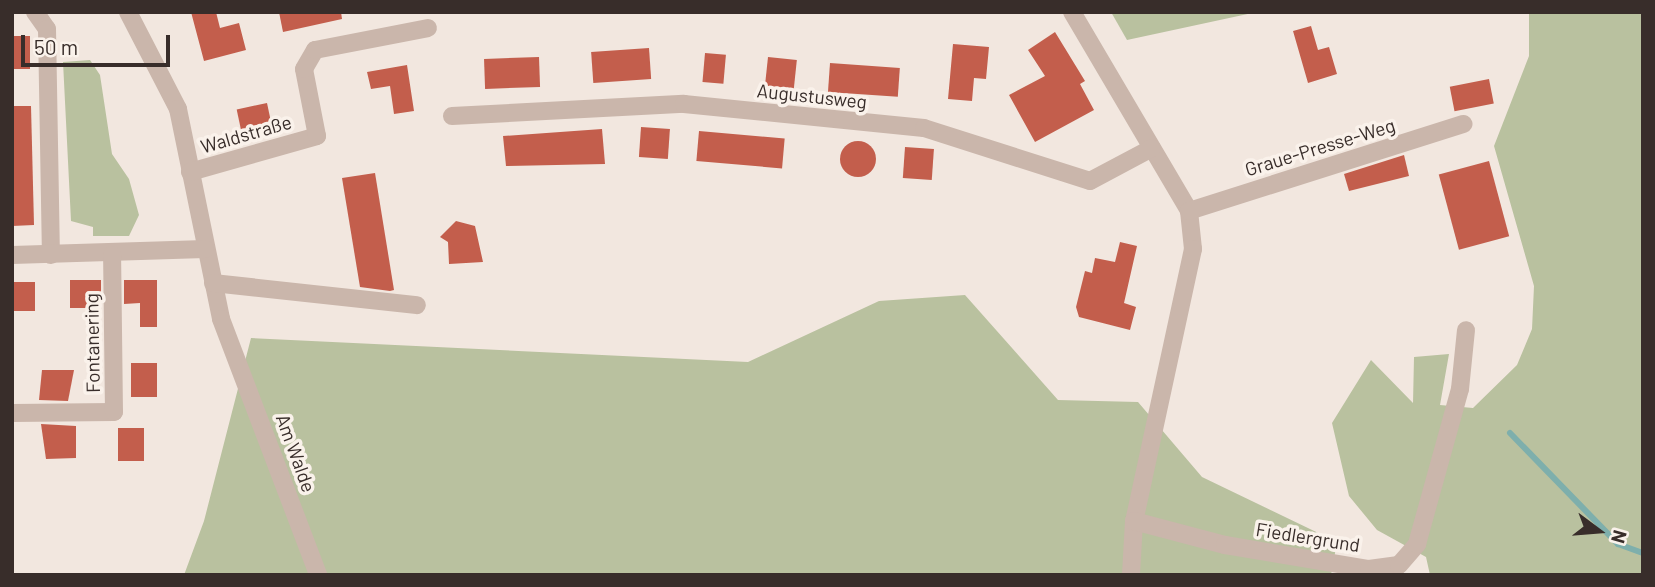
<!DOCTYPE html>
<meta charset="utf-8">
<style>
body{margin:0}
#map{position:relative;width:1655px;height:587px;overflow:hidden;background:#f2e7df;font-family:Barlow,sans-serif}
div>[style]{position:absolute}
[style*='--x']{left:calc(var(--x)*1px);top:calc(var(--y)*1px);width:calc(var(--w)*1px);rotate:calc(var(--a)*1deg)}
.green>*{inset:0;background:#b9c19f}
.stream>*{height:6px;margin:-3px;padding:0 3px;transform-origin:3px;border-radius:3px;background:#7eafac}
.building>*{inset:0;background:#c35e4c;transform-origin:0 0}
.round{border-radius:50%}
.minor>*{height:18px;margin:-9px;padding:0 9px;transform-origin:9px;border-radius:9px;background:#cab6ab}
span{translate:-50% -50%;white-space:nowrap;text-align:center;line-height:1.15;-webkit-text-stroke:7px #faf2eb;paint-order:stroke}
.street-label{font-size:19px;color:#382d2a}
.frame{position:absolute;inset:0;border:14px solid #382d2a;pointer-events:none}
.north{position:absolute;left:1564px;top:496px;width:70px;height:70px;-webkit-text-stroke:5px #faf2eb;paint-order:stroke;rotate:106deg;font-size:19px;font-weight:700;line-height:28px;text-align:center;color:#382d2a}
.north::after{content:'';display:block;margin:auto;width:24px;height:32px;background:#382d2a;clip-path:polygon(50% 0,100% 100%,50% 72%,0 100%)}
.scale{position:absolute;left:21px;top:35px;width:149px;height:32px;box-sizing:border-box;border:4px solid #382d2a;border-top:0;padding-left:9px;font-size:21px;line-height:24px;white-space:nowrap;color:#382d2a;-webkit-text-stroke:5px #faf2eb;paint-order:stroke}
</style>
<div id="map">
<div class="green">
<div style="clip-path:polygon(1111px 12px,1257px 12px,1127px 40px)"></div>
<div style="clip-path:polygon(1529px 12px,1643px 12px,1643px 575px,1430px 575px,1426px 557px,1377px 530px,1349px 496px,1332px 423px,1371px 360px,1413px 403px,1414px 357px,1449px 354px,1440px 405px,1473px 408px,1517px 365px,1532px 329px,1534px 286px,1494px 146px,1529px 56px)"></div>
<div style="clip-path:polygon(90px 60px,100px 75px,112px 154px,129px 179px,139px 215px,129px 236px,93px 236px,93px 227px,71px 221px,63px 62px)"></div>
<div style="clip-path:polygon(965px 295px,1058px 400px,1138px 402px,1202px 477px,1337px 542px,1331px 575px,184px 575px,204px 521px,251px 338px,748px 362px,879px 301px)"></div>
</div>
<div class="stream">
<div style="--x:1510;--y:433;--w:155;--a:45.8"></div>
<div style="--x:1618;--y:544;--w:27;--a:20"></div>
</div>
<div class="building">
<div style="clip-path:polygon(191px 12px,216px 12px,220px 28px,239px 23px,246px 50px,204px 61px)"></div>
<div style="clip-path:polygon(279px 12px,341px 12px,342px 19px,283px 32px)"></div>
<div style="clip-path:polygon(1311px 26px,1318px 50px,1329px 47px,1337px 74px,1308px 83px,1293px 31px)"></div>
<div style="clip-path:polygon(1055px 32px,1085px 81px,1080px 84px,1094px 110px,1035px 142px,1009px 95px,1045px 76px,1028px 50px)"></div>
<div style="left:12px;top:36px;width:18px;height:33px"></div>
<div style="clip-path:polygon(953px 44px,989px 47px,986px 79px,974px 78px,972px 101px,948px 99px)"></div>
<div style="left:649px;top:48px;width:31px;height:58px;rotate:86deg"></div>
<div style="left:705px;top:53px;width:21px;height:29px;rotate:5deg"></div>
<div style="left:539px;top:57px;width:30px;height:55px;rotate:88deg"></div>
<div style="left:768px;top:57px;width:29px;height:29px;rotate:6deg"></div>
<div style="left:830px;top:63px;width:70px;height:29px;rotate:4deg"></div>
<div style="clip-path:polygon(407px 65px,414px 111px,394px 114px,390px 86px,371px 89px,367px 72px)"></div>
<div style="left:1489px;top:79px;width:25px;height:40px;rotate:79deg"></div>
<div style="left:267px;top:103px;width:25px;height:31px;rotate:78deg"></div>
<div style="clip-path:polygon(12px 106px,31px 106px,34px 225px,12px 226px)"></div>
<div style="left:641px;top:127px;width:29px;height:30px;rotate:4deg"></div>
<div style="clip-path:polygon(602px 129px,605px 164px,506px 166px,503px 136px)"></div>
<div style="left:699px;top:131px;width:86px;height:30px;rotate:5deg"></div>
<div class="round" style="left:840px;top:141px;width:36px;height:36px"></div>
<div style="left:905px;top:147px;width:29px;height:31px;rotate:4deg"></div>
<div style="clip-path:polygon(1404px 155px,1409px 176px,1349px 191px,1344px 174px)"></div>
<div style="left:1489px;top:161px;width:78px;height:52px;rotate:75deg"></div>
<div style="clip-path:polygon(375px 173px,394px 290px,390px 291px,360px 287px,342px 178px)"></div>
<div style="clip-path:polygon(456px 221px,475px 226px,483px 262px,449px 264px,448px 242px,440px 237px)"></div>
<div style="clip-path:polygon(1120px 242px,1137px 246px,1124px 303px,1136px 307px,1130px 330px,1079px 317px,1076px 307px,1085px 271px,1092px 273px,1095px 258px,1115px 262px)"></div>
<div style="left:101px;top:280px;width:28px;height:31px;rotate:90deg"></div>
<div style="clip-path:polygon(124px 280px,157px 280px,157px 327px,140px 327px,140px 303px,124px 304px)"></div>
<div style="left:12px;top:282px;width:23px;height:29px"></div>
<div style="left:131px;top:363px;width:26px;height:34px"></div>
<div style="clip-path:polygon(42px 370px,74px 370px,68px 401px,39px 400px)"></div>
<div style="clip-path:polygon(41px 424px,76px 426px,76px 458px,46px 459px)"></div>
<div style="left:118px;top:428px;width:26px;height:33px"></div>
</div>
<div class="minor">
<div style="--x:35;--y:12;--w:21;--a:55"></div>
<div style="--x:47;--y:29;--w:226;--a:89"></div>
<div style="--x:128;--y:12;--w:109;--a:62.7"></div>
<div style="--x:178;--y:109;--w:214;--a:78.4"></div>
<div style="--x:221;--y:319;--w:274;--a:69.2"></div>
<div style="--x:1072;--y:12;--w:231;--a:59.5"></div>
<div style="--x:1189;--y:211;--w:38;--a:84"></div>
<div style="--x:1193;--y:249;--w:278;--a:102.2"></div>
<div style="--x:1134;--y:521;--w:54;--a:93.2"></div>
<div style="--x:452;--y:116;--w:232;--a:-3"></div>
<div style="--x:684;--y:104;--w:241;--a:5.7"></div>
<div style="--x:924;--y:128;--w:174;--a:17.7"></div>
<div style="--x:1090;--y:181;--w:70;--a:-28"></div>
<div style="--x:190;--y:172;--w:132;--a:-15.8"></div>
<div style="--x:317;--y:136;--w:68;--a:-101"></div>
<div style="--x:304;--y:69;--w:22;--a:-60"></div>
<div style="--x:315;--y:50;--w:115;--a:-11"></div>
<div style="--x:1189;--y:211;--w:288;--a:-17.6"></div>
<div style="--x:12;--y:255;--w:193;--a:-1.8"></div>
<div style="--x:213;--y:283;--w:205;--a:6.2"></div>
<div style="--x:12;--y:413;--w:102;--a:-0.6"></div>
<div style="--x:114;--y:412;--w:157;--a:-90.7"></div>
<div style="--x:1134;--y:521;--w:94;--a:14.8"></div>
<div style="--x:1225;--y:545;--w:146;--a:9.5"></div>
<div style="--x:1369;--y:569;--w:30;--a:-8"></div>
<div style="--x:1399;--y:565;--w:28;--a:-49"></div>
<div style="--x:1417;--y:544;--w:161;--a:-74.5"></div>
<div style="--x:1460;--y:389;--w:59;--a:-84.2"></div>
</div>
<div class="street-label">
<span style="left:812px;top:96px;rotate:6deg">Augustusweg</span>
<span style="left:246px;top:134px;rotate:-16deg">Waldstraße</span>
<span style="left:1320px;top:147px;rotate:-17deg">Graue-Presse-Weg</span>
<span style="left:92px;top:343px;rotate:-91deg">Fontanering</span>
<span style="left:296px;top:453px;rotate:70deg">Am Walde</span>
<span style="left:1308px;top:537px;rotate:9deg">Fiedlergrund</span>
</div>
<div class="frame"></div>
<div class="north">N</div>
<div class="scale">50 m</div>
</div>
